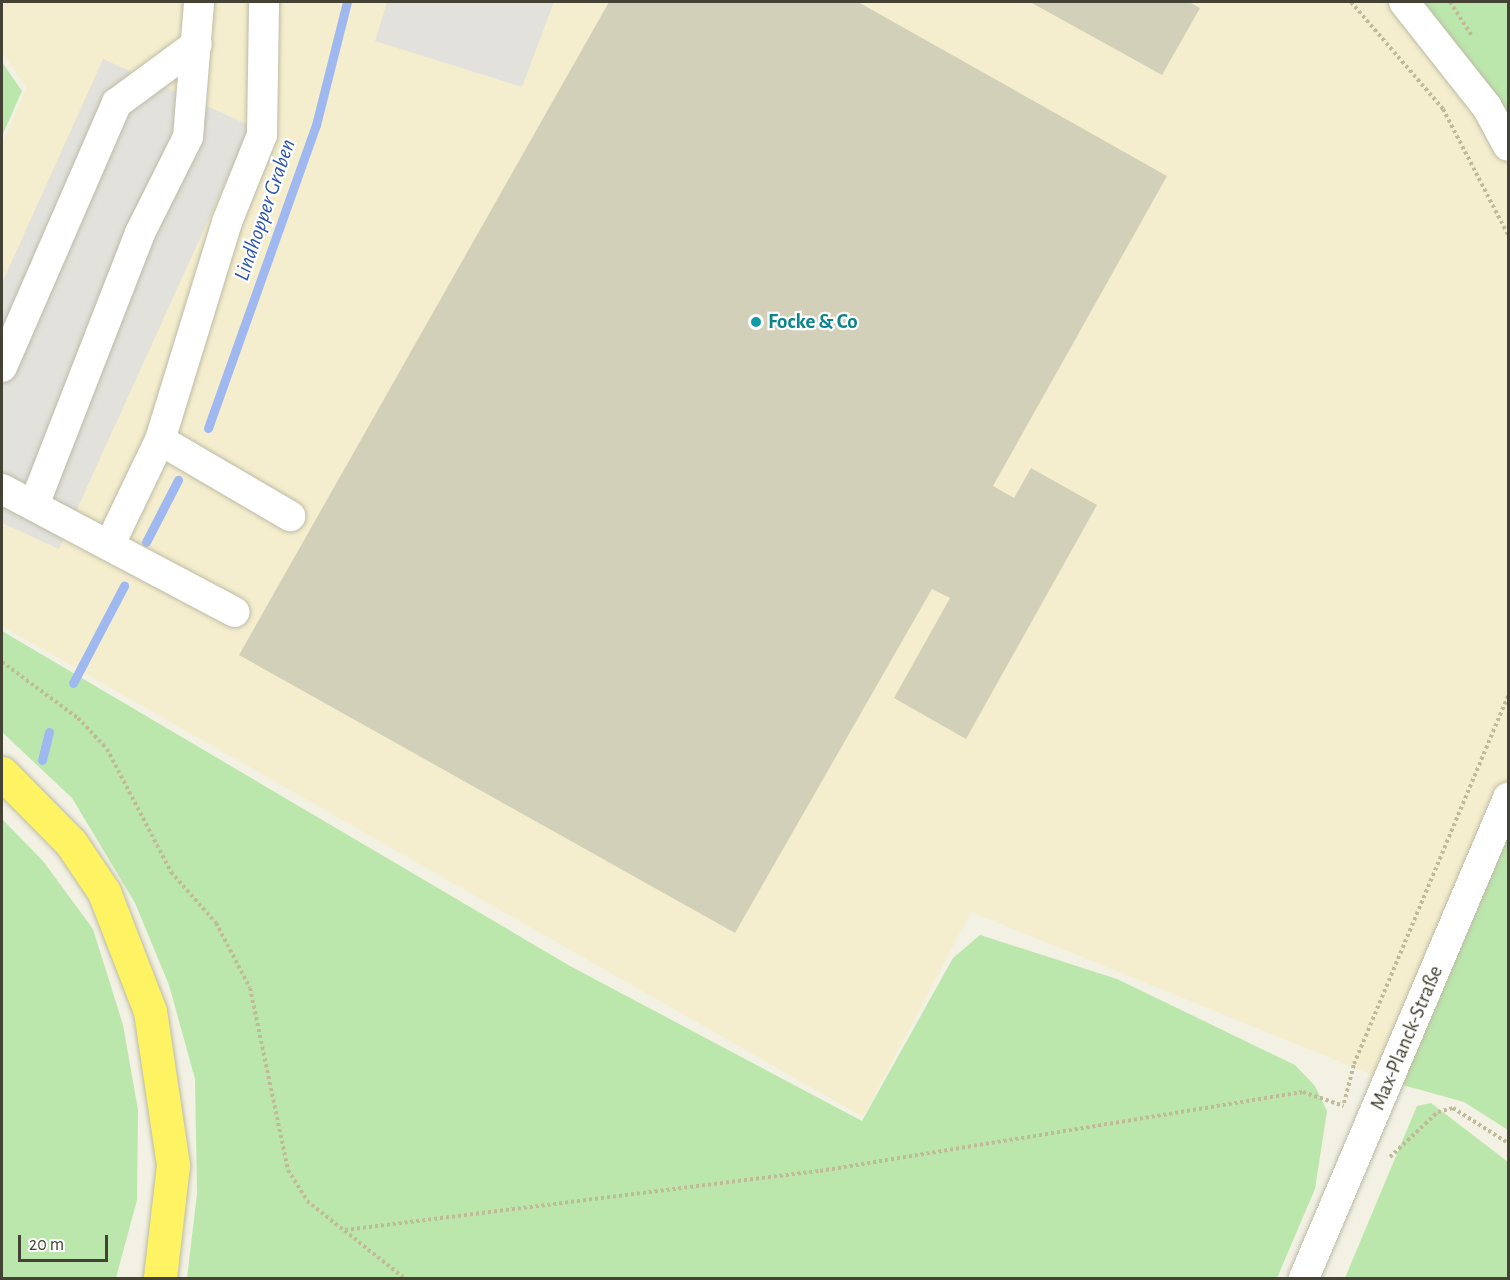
<!DOCTYPE html>
<meta charset="utf-8">
<style>
body{margin:0}
#map{position:relative;width:1510px;height:1280px;overflow:hidden;background:#f2f1e3;font-family:"Alegreya Sans",sans-serif}
div>[style]{position:absolute}
[style*='--x']{left:calc(var(--x)*1px);top:calc(var(--y)*1px);width:calc(var(--w)*1px);rotate:calc(var(--a)*1deg)}
.commercial>*{inset:0;background:#f5eece}
.green>*{inset:0;background:#bce7ac}
.parking>*{inset:0;background:#e2e1dc}
.stream>*{height:9px;margin:-4.5px;padding:0 4.5px;transform-origin:4.5px;border-radius:4.5px;background:#9fb9f0}
.building>*{inset:0;background:#d3d0b9}
.path>*{height:4px;margin-top:-2px;transform-origin:0;background:repeating-linear-gradient(90deg,#bfbb97 0 3px,transparent 0 6px)}
.roads{filter:drop-shadow(0 0 2px #bdbba6) drop-shadow(0 0 2px #bdbba6)}
.minor>*{height:30px;margin:-15px;padding:0 15px;transform-origin:15px;border-radius:15px;background:#fff}
.highway>*{height:33px;margin:-16.5px;padding:0 16.5px;transform-origin:16.5px;border-radius:16.5px;background:#fef363}
.dots>*{width:16px;height:16px;translate:-50% -50%;box-sizing:border-box;border:3px solid #fff;border-radius:50%}
span{translate:-50% -50%;white-space:nowrap;text-align:center;line-height:1.15;-webkit-text-stroke:4.5px #fff;paint-order:stroke}
.culture-label{font-size:21px;color:#0d838f;font-weight:700}
.left{translate:0 -50%;text-align:left}
.street-label{font-size:21px;color:#444234}
.water-label{font-size:22px;color:#2e56af;font-style:italic}
.frame{position:absolute;inset:0;border:3px solid #444234;pointer-events:none}
.scale{position:absolute;left:18px;top:1235px;width:90px;height:27px;box-sizing:border-box;border:3px solid #444234;border-top:0;padding-left:8px;font-size:18px;line-height:21px;white-space:nowrap;color:#444234;-webkit-text-stroke:4px #fff;paint-order:stroke}
</style>
<div id="map">
<div class="commercial">
<div style="clip-path:polygon(2px 2px,1397px 2px,1508px 159px,1508px 777px,1382px 1079px,971px 912px,863px 1117px,2px 626px,2px 145px,26px 88px,2px 52px)"></div>
</div>
<div class="green">
<div style="clip-path:polygon(1413px 2px,1508px 2px,1508px 137px)"></div>
<div style="clip-path:polygon(2px 62px,22px 91px,2px 136px)"></div>
<div style="clip-path:polygon(2px 631px,570px 966px,862px 1121px,953px 958px,980px 935px,1117px 979px,1295px 1065px,1315px 1086px,1327px 1111px,1315px 1189px,1277px 1278px,187px 1278px,197px 1194px,195px 1079px,169px 985px,135px 903px,72px 798px,2px 732px)"></div>
<div style="clip-path:polygon(1508px 813px,1508px 1130px,1464px 1102px,1399px 1084px)"></div>
<div style="clip-path:polygon(2px 819px,43px 861px,93px 929px,123px 1025px,138px 1110px,137px 1200px,116px 1278px,2px 1278px)"></div>
<div style="clip-path:polygon(1431px 1103px,1508px 1162px,1508px 1278px,1345px 1278px,1417px 1106px)"></div>
</div>
<div class="parking">
<div style="clip-path:polygon(387px 2px,554px 2px,522px 87px,375px 41px)"></div>
<div style="clip-path:polygon(103px 59px,251px 126px,59px 549px,2px 523px,2px 283px)"></div>
</div>
<div class="stream">
<div style="--x:208;--y:428;--w:322;--a:-70.4"></div>
<div style="--x:316;--y:125;--w:127;--a:-75.9"></div>
<div style="--x:146;--y:542;--w:70;--a:-62.7"></div>
<div style="--x:73;--y:683;--w:110;--a:-62.3"></div>
<div style="--x:42;--y:760;--w:29;--a:-76"></div>
</div>
<div class="building">
<div style="clip-path:polygon(609px 2px,858px 2px,1167px 176px,993px 486px,1014px 498px,1031px 468px,1097px 505px,966px 739px,894px 698px,950px 598px,932px 589px,735px 933px,239px 655px)"></div>
<div style="clip-path:polygon(1030px 2px,1189px 2px,1200px 8px,1162px 75px)"></div>
</div>
<div class="path">
<div style="--x:1351;--y:2;--w:141;--a:49.3"></div>
<div style="--x:1443;--y:109;--w:142;--a:62.7"></div>
<div style="--x:1450;--y:2;--w:40;--a:57.1"></div>
<div style="--x:2;--y:662;--w:94;--a:36.4"></div>
<div style="--x:78;--y:718;--w:42;--a:46.9"></div>
<div style="--x:107;--y:749;--w:139;--a:62.5"></div>
<div style="--x:171;--y:872;--w:68;--a:48.6"></div>
<div style="--x:216;--y:923;--w:73;--a:62.4"></div>
<div style="--x:250;--y:988;--w:186;--a:78.2"></div>
<div style="--x:288;--y:1170;--w:36;--a:58"></div>
<div style="--x:307;--y:1201;--w:124;--a:38.4"></div>
<div style="--x:1344;--y:1103;--w:40;--a:-75.6"></div>
<div style="--x:1354;--y:1064;--w:399;--a:-67.3"></div>
<div style="--x:1390;--y:1157;--w:66;--a:-43.2"></div>
<div style="--x:1438;--y:1112;--w:16;--a:-15"></div>
<div style="--x:1453;--y:1108;--w:65;--a:32.5"></div>
<div style="--x:345;--y:1230;--w:479;--a:-7.1"></div>
<div style="--x:820;--y:1171;--w:489;--a:-9.3"></div>
<div style="--x:1303;--y:1092;--w:43;--a:18.9"></div>
</div>
<div class="roads">
<div class="minor">
<div style="--x:1404;--y:2;--w:134;--a:51.7"></div>
<div style="--x:1487;--y:107;--w:44;--a:61.7"></div>
<div style="--x:2;--y:367;--w:288;--a:-66.5"></div>
<div style="--x:117;--y:103;--w:99;--a:-36.4"></div>
<div style="--x:160;--y:440;--w:151;--a:30.3"></div>
<div style="--x:2;--y:489;--w:263;--a:27.9"></div>
<div style="--x:34;--y:505;--w:292;--a:-68.7"></div>
<div style="--x:140;--y:233;--w:107;--a:-63.4"></div>
<div style="--x:188;--y:137;--w:135;--a:-85.3"></div>
<div style="--x:110;--y:544;--w:115;--a:-64.3"></div>
<div style="--x:160;--y:440;--w:228;--a:-72.9"></div>
<div style="--x:227;--y:222;--w:94;--a:-68.1"></div>
<div style="--x:262;--y:135;--w:133;--a:-89.1"></div>
<div style="--x:1304;--y:1278;--w:522;--a:-66.97"></div>
</div>
<div class="highway">
<div style="--x:2;--y:773;--w:98;--a:45.4"></div>
<div style="--x:71;--y:843;--w:59;--a:56"></div>
<div style="--x:104;--y:892;--w:128;--a:68.9"></div>
<div style="--x:150;--y:1011;--w:156;--a:81.5"></div>
<div style="--x:173;--y:1165;--w:114;--a:96.6"></div>
</div>
</div>
<div class="dots">
<div style="left:756px;top:322px;background:#0f9aa8"></div>
</div>
<div class="culture-label">
<span class="left" style="left:768px;top:322px">Focke &amp; Co</span>
</div>
<div class="street-label">
<span style="left:1407px;top:1038px;rotate:-67deg">Max-Planck-Straße</span>
</div>
<div class="water-label">
<span style="left:265px;top:210px;rotate:-71deg">Lindhopper Graben</span>
</div>
<div class="frame"></div>
<div class="scale">20 m</div>
</div>
